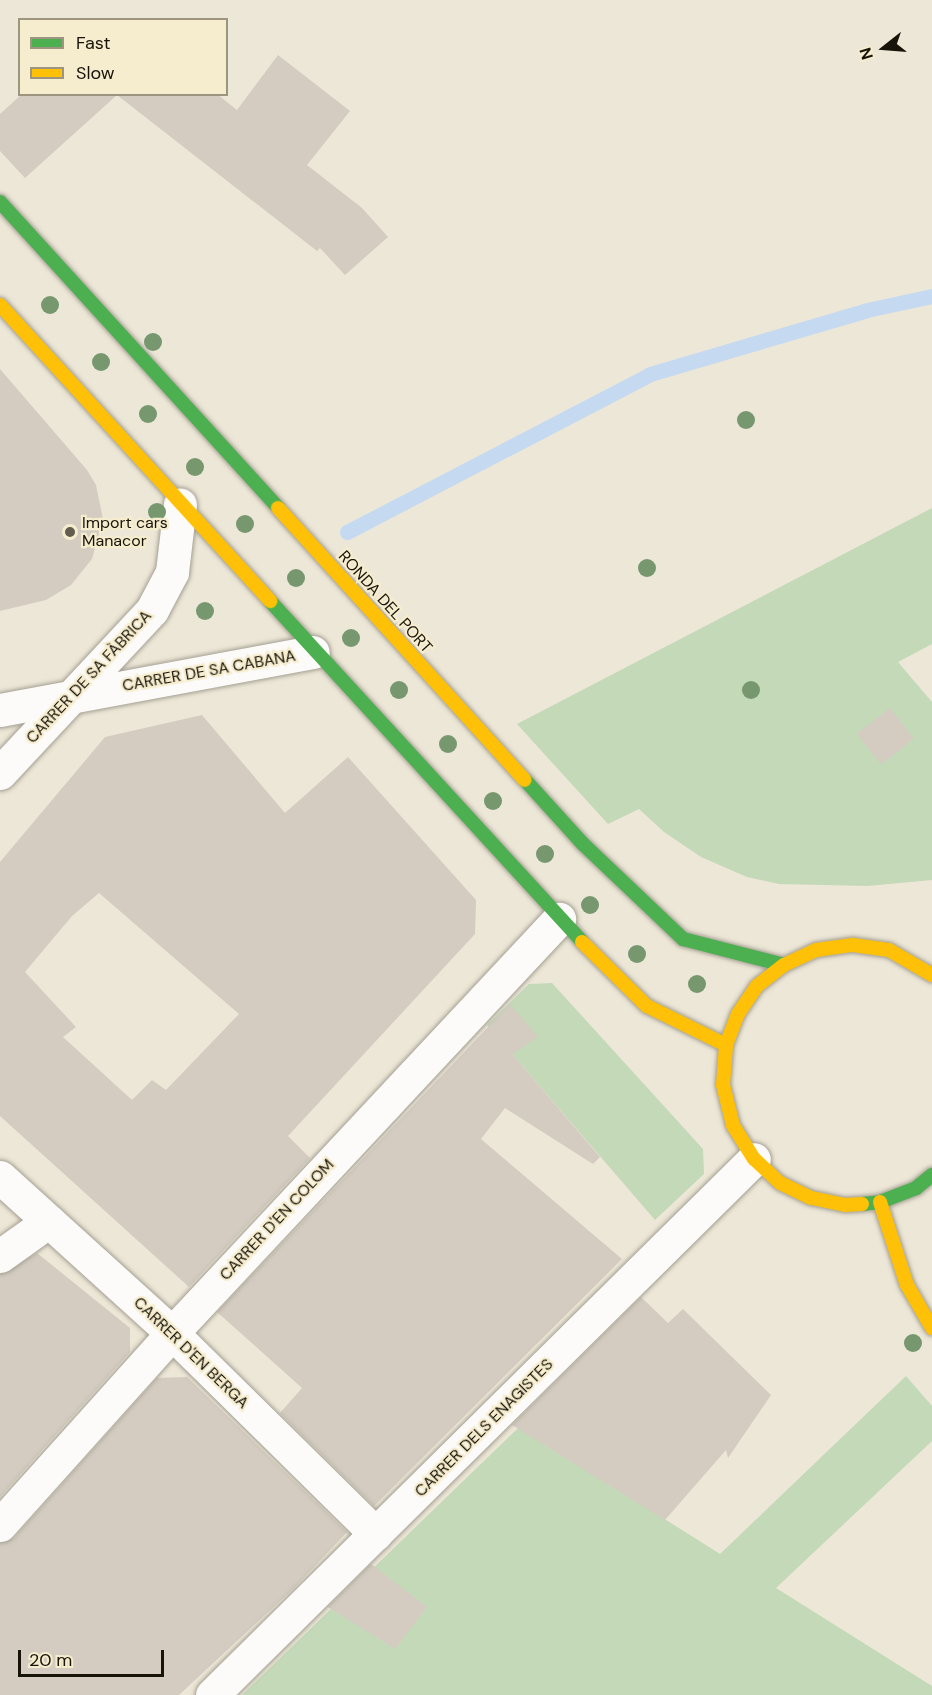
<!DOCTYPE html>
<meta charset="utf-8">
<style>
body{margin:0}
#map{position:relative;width:932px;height:1695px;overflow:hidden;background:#ede7d7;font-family:"DM Sans",sans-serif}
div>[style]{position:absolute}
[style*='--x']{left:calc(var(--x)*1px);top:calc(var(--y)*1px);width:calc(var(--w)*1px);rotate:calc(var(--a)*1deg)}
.green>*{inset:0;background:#c3d9b8}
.stream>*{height:15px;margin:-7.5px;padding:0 7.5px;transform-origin:7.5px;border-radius:7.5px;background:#c5daf1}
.building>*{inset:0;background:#d4ccc1;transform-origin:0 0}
.roads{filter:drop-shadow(0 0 2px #a4a093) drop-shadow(0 0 2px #a4a093)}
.street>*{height:33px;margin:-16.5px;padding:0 16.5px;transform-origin:16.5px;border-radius:16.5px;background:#fcfbf9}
.fast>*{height:14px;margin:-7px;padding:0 7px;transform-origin:7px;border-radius:7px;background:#4caf50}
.slow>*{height:14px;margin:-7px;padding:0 7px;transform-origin:7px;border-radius:7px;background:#ffc107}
.trees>*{width:18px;height:18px;margin:-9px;border-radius:50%;background:#77976e}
.dots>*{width:16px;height:16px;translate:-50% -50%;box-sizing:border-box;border:3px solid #f6ecce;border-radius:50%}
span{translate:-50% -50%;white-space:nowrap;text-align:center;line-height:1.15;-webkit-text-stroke:4.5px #f6ecce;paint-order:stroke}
.poi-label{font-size:16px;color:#171308}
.left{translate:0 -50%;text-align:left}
.street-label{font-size:16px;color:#171308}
.legend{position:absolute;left:18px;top:18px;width:210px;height:78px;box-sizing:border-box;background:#f6ecce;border:2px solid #9d957f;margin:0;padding:8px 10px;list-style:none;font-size:18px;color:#171308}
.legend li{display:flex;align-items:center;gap:12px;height:30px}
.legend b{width:30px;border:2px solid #9d957f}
.north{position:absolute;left:854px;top:18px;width:60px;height:60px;-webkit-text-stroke:4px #f6ecce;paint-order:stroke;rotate:253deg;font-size:16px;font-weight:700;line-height:24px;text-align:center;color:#171308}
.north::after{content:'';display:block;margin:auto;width:21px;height:27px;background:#171308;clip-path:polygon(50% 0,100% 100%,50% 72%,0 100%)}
.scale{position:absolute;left:18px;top:1650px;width:146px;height:27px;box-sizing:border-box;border:3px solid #171308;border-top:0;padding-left:8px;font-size:18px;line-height:21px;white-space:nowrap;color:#171308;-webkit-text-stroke:4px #f6ecce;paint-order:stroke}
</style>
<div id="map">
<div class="green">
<div style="clip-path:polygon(932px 508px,932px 644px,898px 662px,932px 702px,932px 880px,867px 886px,779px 884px,747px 877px,701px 857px,664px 832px,639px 809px,608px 824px,517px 724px)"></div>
<div style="clip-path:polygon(552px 983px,703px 1149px,704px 1174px,655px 1220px,487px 1025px,529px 984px)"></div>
<div style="clip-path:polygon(906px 1376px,932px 1406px,932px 1441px,776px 1588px,932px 1686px,932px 1695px,242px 1695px,519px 1427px,720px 1554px)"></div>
</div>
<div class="stream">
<div style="--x:347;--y:532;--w:342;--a:-27.5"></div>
<div style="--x:650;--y:374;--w:226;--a:-16.4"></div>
<div style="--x:867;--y:310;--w:66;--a:-12.2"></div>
</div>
<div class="building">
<div style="clip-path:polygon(278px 55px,350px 111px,307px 165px,362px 208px,388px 237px,345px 275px,320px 248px,317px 251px,117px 95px,25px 178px,0 151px,0 114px,22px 94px,217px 94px,237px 110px)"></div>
<div style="clip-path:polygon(0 369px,87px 470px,96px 485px,103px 519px,92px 559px,71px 585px,46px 600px,0 611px)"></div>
<div style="left:890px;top:708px;width:39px;height:42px;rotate:52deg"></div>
<div style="clip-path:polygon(evenodd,202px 715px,285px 813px,348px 757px,476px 900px,475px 934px,288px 1136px,310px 1158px,189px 1287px,0 1116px,0 862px,105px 737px,202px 715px,99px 893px,239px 1014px,166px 1090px,152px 1080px,132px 1100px,63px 1037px,76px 1027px,25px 972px,72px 916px,99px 893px)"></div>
<div style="clip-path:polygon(510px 1004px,538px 1037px,512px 1054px,600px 1157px,593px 1164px,505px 1108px,481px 1139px,622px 1259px,374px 1506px,280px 1413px,302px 1388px,217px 1312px)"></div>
<div style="clip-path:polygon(37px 1253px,130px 1328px,130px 1352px,0 1497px,0 1274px)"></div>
<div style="clip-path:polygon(641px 1297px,668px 1323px,683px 1309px,771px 1395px,728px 1458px,726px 1450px,665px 1520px,512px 1425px)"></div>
<div style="clip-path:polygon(187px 1377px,347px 1532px,294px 1588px,179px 1695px,0 1695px,0 1543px,14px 1538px,157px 1378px)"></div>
<div style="clip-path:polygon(371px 1564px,427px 1607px,395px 1649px,328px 1607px)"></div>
</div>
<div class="roads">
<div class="street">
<div style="--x:0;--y:710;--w:318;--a:-10.5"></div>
<div style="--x:0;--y:773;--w:223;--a:-47"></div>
<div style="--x:152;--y:610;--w:43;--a:-62.2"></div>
<div style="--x:172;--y:572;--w:68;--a:-83.3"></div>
<div style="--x:0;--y:1177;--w:232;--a:42.2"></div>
<div style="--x:172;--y:1333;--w:286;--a:44.6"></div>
<div style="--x:0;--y:1256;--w:60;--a:-35.5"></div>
<div style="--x:0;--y:1525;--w:258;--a:-48.1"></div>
<div style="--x:172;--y:1333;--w:567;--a:-46.93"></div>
<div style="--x:212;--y:1695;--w:762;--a:-44.68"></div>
</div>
<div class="fast">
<div style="--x:0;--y:202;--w:413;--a:47.7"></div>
<div style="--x:270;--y:601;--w:462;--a:47.5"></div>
<div style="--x:525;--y:780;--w:86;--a:47.8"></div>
<div style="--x:583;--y:844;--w:138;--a:43.5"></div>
<div style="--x:683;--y:939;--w:104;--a:14.4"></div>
<div style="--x:862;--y:1204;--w:18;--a:-6"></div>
<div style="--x:880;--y:1202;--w:39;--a:-21"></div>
<div style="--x:916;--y:1188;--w:21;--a:-39"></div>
</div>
<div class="slow">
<div style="--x:0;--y:305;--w:401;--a:47.6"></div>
<div style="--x:278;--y:508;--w:367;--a:47.8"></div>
<div style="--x:582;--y:942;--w:91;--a:44.6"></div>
<div style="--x:647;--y:1006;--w:88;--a:26.3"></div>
<div style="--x:880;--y:1202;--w:87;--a:72"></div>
<div style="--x:907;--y:1285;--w:50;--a:59.8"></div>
<div style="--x:862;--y:1204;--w:17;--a:177"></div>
<div style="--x:845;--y:1205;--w:35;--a:-168"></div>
<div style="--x:811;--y:1198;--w:34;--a:-154"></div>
<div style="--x:780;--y:1183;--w:35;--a:-137"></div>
<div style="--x:754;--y:1159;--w:40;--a:-122"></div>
<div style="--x:733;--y:1125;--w:41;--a:-104"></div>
<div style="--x:723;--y:1085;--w:40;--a:-85.7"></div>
<div style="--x:726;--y:1045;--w:33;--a:-69"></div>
<div style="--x:738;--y:1014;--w:34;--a:-56"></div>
<div style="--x:757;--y:986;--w:34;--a:-38"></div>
<div style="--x:784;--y:965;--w:35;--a:-25"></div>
<div style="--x:816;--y:950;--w:37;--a:-8"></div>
<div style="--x:853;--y:945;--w:36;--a:8"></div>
<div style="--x:889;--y:950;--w:50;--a:30.2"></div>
</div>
</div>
<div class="trees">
<div style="left:50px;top:305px"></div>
<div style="left:153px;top:342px"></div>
<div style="left:101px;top:362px"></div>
<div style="left:148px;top:414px"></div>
<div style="left:746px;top:420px"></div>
<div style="left:195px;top:467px"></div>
<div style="left:157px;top:512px"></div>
<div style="left:245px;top:524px"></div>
<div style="left:647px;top:568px"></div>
<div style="left:296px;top:578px"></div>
<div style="left:205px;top:611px"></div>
<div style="left:351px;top:638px"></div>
<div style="left:399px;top:690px"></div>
<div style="left:751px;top:690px"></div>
<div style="left:448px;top:744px"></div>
<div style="left:493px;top:801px"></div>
<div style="left:545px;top:854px"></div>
<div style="left:590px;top:905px"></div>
<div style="left:637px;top:954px"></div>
<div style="left:697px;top:984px"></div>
<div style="left:913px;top:1343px"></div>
</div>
<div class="dots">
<div style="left:70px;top:532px;background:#625d50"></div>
</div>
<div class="poi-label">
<span class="left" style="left:82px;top:532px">Import cars<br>Manacor</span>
</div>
<div class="street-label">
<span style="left:385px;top:602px;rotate:48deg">RONDA DEL PORT</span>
<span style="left:209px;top:671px;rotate:-10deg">CARRER DE SA CABANA</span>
<span style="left:89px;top:677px;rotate:-47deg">CARRER DE SA FÀBRICA</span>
<span style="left:277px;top:1220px;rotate:-47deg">CARRER D'EN COLOM</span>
<span style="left:191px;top:1353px;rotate:44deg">CARRER D'EN BERGA</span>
<span style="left:484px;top:1428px;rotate:-45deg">CARRER DELS ENAGISTES</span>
</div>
<ul class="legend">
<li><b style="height:8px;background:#4caf50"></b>Fast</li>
<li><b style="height:8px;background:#ffc107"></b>Slow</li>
</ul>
<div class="north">N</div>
<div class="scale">20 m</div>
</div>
